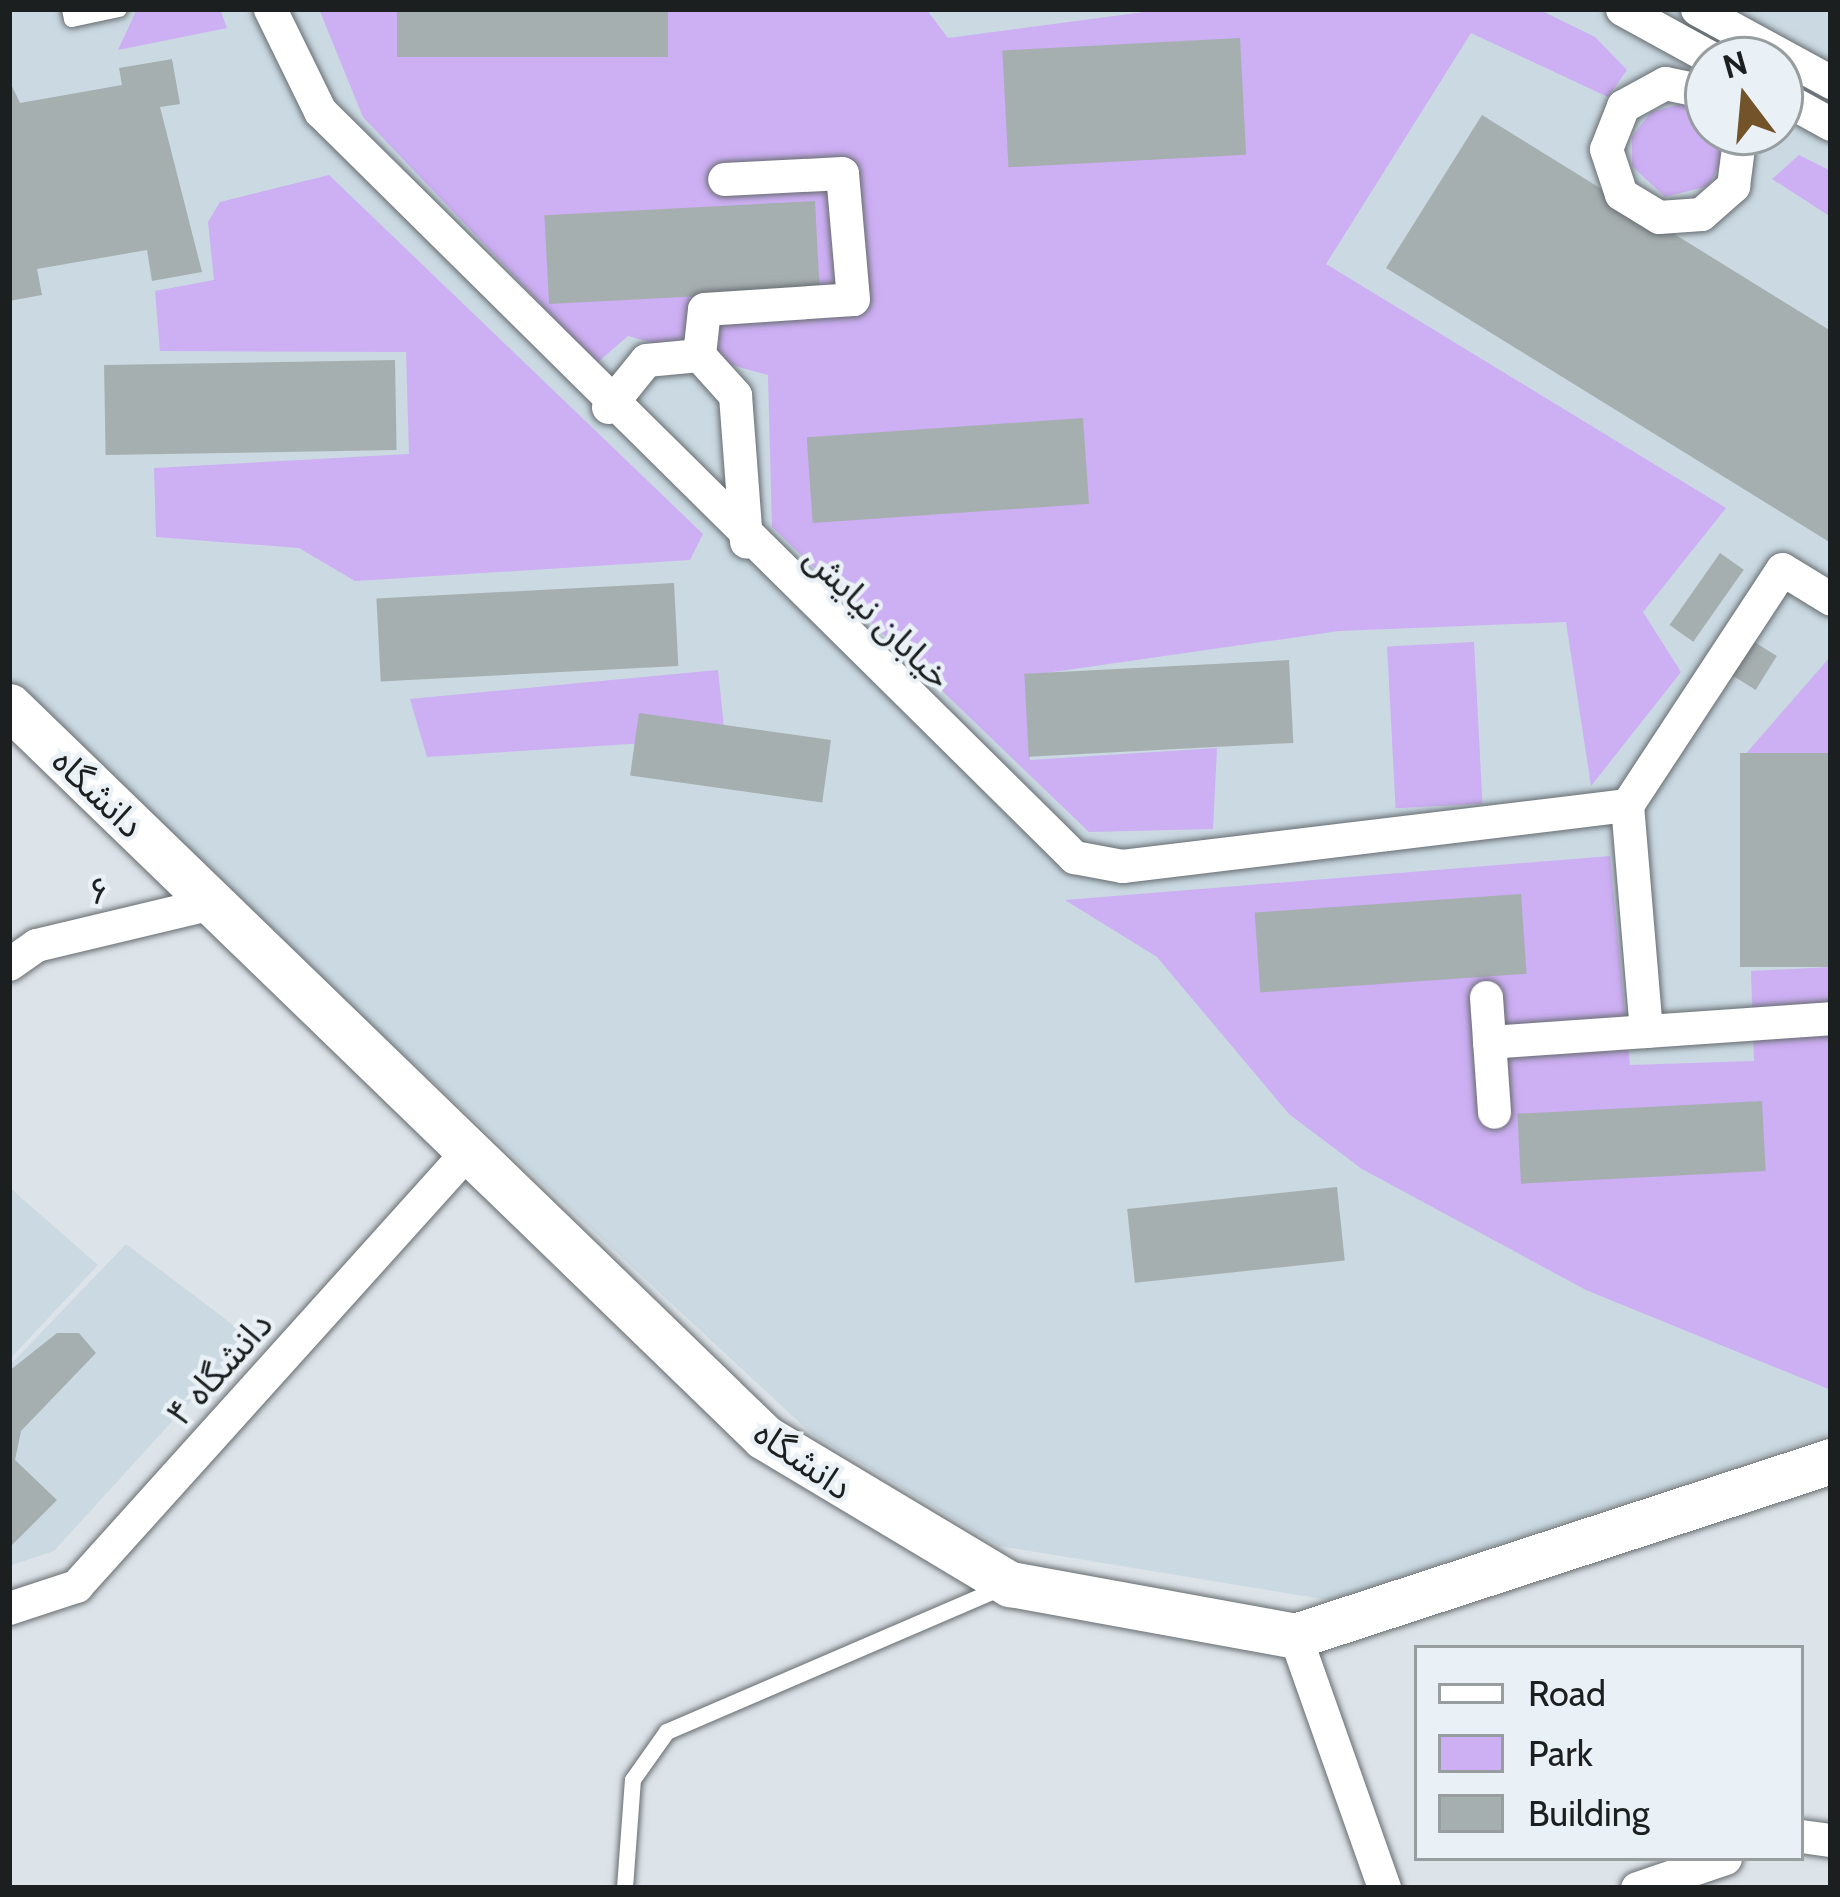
<!DOCTYPE html>
<meta charset="utf-8">
<style>
body{margin:0}
#map{position:relative;width:1840px;height:1897px;overflow:hidden;background:#dde4e9;font-family:Cabin,"Noto Sans Arabic",sans-serif}
div>[style]{position:absolute}
[style*='--x']{left:calc(var(--x)*1px);top:calc(var(--y)*1px);width:calc(var(--w)*1px);rotate:calc(var(--a)*1deg)}
.built>*{inset:0;background:#cad9e2}
.green>*{inset:0;background:#cdaff4;transform-origin:0 0}
.building>*{inset:0;background:#a6afb0;transform-origin:0 0}
.roads{filter:drop-shadow(0 0 3px #666c70) drop-shadow(0 0 3px #666c70)}
.lane>*{height:16px;margin:-8px;padding:0 8px;transform-origin:8px;border-radius:8px;background:#fff}
.street>*{height:33px;margin:-16.5px;padding:0 16.5px;transform-origin:16.5px;border-radius:16.5px;background:#fff}
.secondary>*{height:45px;margin:-22.5px;padding:0 22.5px;transform-origin:22.5px;border-radius:22.5px;background:#fff}
span{translate:-50% -50%;white-space:nowrap;text-align:center;line-height:1.15;-webkit-text-stroke:9px #eaf1f6;paint-order:stroke}
.street-label{font-size:36px;color:#1c1f20}
.frame{position:absolute;inset:0;border:12px solid #1c1f20;pointer-events:none}
.legend{position:absolute;left:1414px;top:1645px;width:390px;height:216px;box-sizing:border-box;background:#eaf1f6;border:3px solid #989da0;margin:0;padding:15px 21px;list-style:none;font-size:36px;color:#1c1f20}
.legend li{display:flex;align-items:center;gap:24px;height:60px}
.legend b{width:60px;border:3px solid #989da0}
.north{position:absolute;left:1684px;top:36px;width:120px;height:120px;box-sizing:border-box;background:#eaf1f6;border:3px solid #989da0;border-radius:50%;rotate:344deg;font-size:33px;font-weight:700;line-height:48px;text-align:center;color:#1c1f20}
.north::after{content:'';display:block;margin:auto;width:42px;height:54px;background:#735329;clip-path:polygon(50% 0,100% 100%,50% 72%,0 100%)}
</style>
<div id="map">
<div class="built">
<div style="clip-path:polygon(evenodd,9px 9px,1831px 9px,1831px 1434px,1328px 1600px,999px 1546px,812px 1434px,9px 688px,9px 9px,1708px 60px,1780px 60px,1780px 132px,1708px 132px,1708px 60px)"></div>
<div style="clip-path:polygon(9px 1187px,98px 1265px,9px 1360px)"></div>
<div style="clip-path:polygon(126px 1244px,249px 1337px,54px 1551px,9px 1566px,9px 1366px)"></div>
</div>
<div class="green">
<div style="clip-path:polygon(137px 9px,220px 9px,227px 28px,118px 50px)"></div>
<div style="clip-path:polygon(319px 9px,926px 9px,948px 38px,1167px 9px,1538px 9px,1595px 37px,1627px 70px,1608px 97px,1471px 33px,1326px 264px,1726px 508px,1643px 612px,1681px 672px,1591px 786px,1566px 622px,1339px 631px,1025px 676px,1030px 760px,1217px 748px,1213px 829px,1089px 832px,772px 527px,768px 375px,628px 336px,597px 363px,363px 117px)"></div>
<div style="clip-path:polygon(1681px 104px,1708px 116px,1723px 160px,1708px 186px,1665px 197px,1632px 166px,1632px 137px,1651px 112px)"></div>
<div style="clip-path:polygon(1799px 155px,1831px 171px,1831px 217px,1772px 179px)"></div>
<div style="clip-path:polygon(329px 175px,703px 534px,690px 560px,355px 581px,299px 548px,156px 537px,154px 468px,409px 454px,406px 352px,160px 351px,155px 291px,214px 280px,208px 222px,220px 202px)"></div>
<div style="left:1474px;top:642px;width:162px;height:87px;rotate:87deg"></div>
<div style="clip-path:polygon(1831px 656px,1831px 753px,1743px 757px)"></div>
<div style="clip-path:polygon(718px 670px,725px 738px,427px 757px,410px 699px)"></div>
<div style="clip-path:polygon(1610px 856px,1630px 1065px,1754px 1061px,1751px 971px,1831px 967px,1831px 1390px,1586px 1290px,1362px 1169px,1289px 1114px,1157px 957px,1065px 900px)"></div>
</div>
<div class="building">
<div style="left:397px;top:9px;width:271px;height:48px"></div>
<div style="left:1240px;top:38px;width:117px;height:238px;rotate:87deg"></div>
<div style="clip-path:polygon(172px 59px,180px 104px,160px 107px,202px 272px,152px 281px,147px 250px,37px 269px,42px 295px,9px 301px,9px 80px,20px 103px,122px 85px,119px 68px)"></div>
<div style="clip-path:polygon(1482px 115px,1831px 331px,1831px 543px,1386px 268px)"></div>
<div style="left:815px;top:201px;width:89px;height:271px;rotate:87deg"></div>
<div style="left:395px;top:360px;width:90px;height:291px;rotate:89deg"></div>
<div style="left:1083px;top:418px;width:86px;height:277px;rotate:86deg"></div>
<div style="left:1720px;top:553px;width:29px;height:88px;rotate:35deg"></div>
<div style="left:674px;top:583px;width:83px;height:298px;rotate:87deg"></div>
<div style="left:1748px;top:638px;width:34px;height:40px;rotate:32deg"></div>
<div style="left:1289px;top:660px;width:83px;height:265px;rotate:87deg"></div>
<div style="left:831px;top:740px;width:63px;height:194px;rotate:98deg"></div>
<div style="left:1831px;top:753px;width:214px;height:91px;rotate:90deg"></div>
<div style="left:1521px;top:894px;width:80px;height:267px;rotate:86deg"></div>
<div style="left:1762px;top:1101px;width:70px;height:245px;rotate:87deg"></div>
<div style="left:1337px;top:1187px;width:74px;height:211px;rotate:84deg"></div>
<div style="clip-path:polygon(57px 1333px,79px 1333px,96px 1353px,21px 1431px,15px 1460px,57px 1500px,9px 1548px,9px 1371px)"></div>
</div>
<div class="roads">
<div class="lane">
<div style="--x:70;--y:9;--w:10;--a:79"></div>
<div style="--x:72;--y:19;--w:48;--a:-12"></div>
<div style="--x:625;--y:1888;--w:108;--a:-85.8"></div>
<div style="--x:633;--y:1780;--w:59;--a:-54.7"></div>
<div style="--x:667;--y:1732;--w:367;--a:-23.3"></div>
</div>
<div class="street">
<div style="--x:270;--y:9;--w:114;--a:63.9"></div>
<div style="--x:320;--y:111;--w:1061;--a:44.69"></div>
<div style="--x:1074;--y:857;--w:49;--a:10.6"></div>
<div style="--x:1122;--y:866;--w:509;--a:-6.89"></div>
<div style="--x:1622;--y:9;--w:106;--a:28.7"></div>
<div style="--x:1697;--y:9;--w:153;--a:28.6"></div>
<div style="--x:1708;--y:92;--w:44;--a:-168.2"></div>
<div style="--x:1665;--y:83;--w:48;--a:151.3"></div>
<div style="--x:1623;--y:106;--w:46;--a:111.6"></div>
<div style="--x:1606;--y:149;--w:47;--a:71.6"></div>
<div style="--x:1621;--y:194;--w:44;--a:31.2"></div>
<div style="--x:1659;--y:217;--w:42;--a:-4.1"></div>
<div style="--x:1701;--y:214;--w:43;--a:-41.2"></div>
<div style="--x:1733;--y:186;--w:54;--a:-82.6"></div>
<div style="--x:1780;--y:96;--w:58;--a:28.8"></div>
<div style="--x:699;--y:355;--w:46;--a:-83.8"></div>
<div style="--x:704;--y:309;--w:149;--a:-3.8"></div>
<div style="--x:853;--y:299;--w:126;--a:-95"></div>
<div style="--x:842;--y:173;--w:118;--a:177.1"></div>
<div style="--x:608;--y:407;--w:60;--a:-51"></div>
<div style="--x:646;--y:360;--w:53;--a:-5.4"></div>
<div style="--x:699;--y:355;--w:54;--a:48"></div>
<div style="--x:735;--y:395;--w:147;--a:85.7"></div>
<div style="--x:9;--y:964;--w:33;--a:-35"></div>
<div style="--x:36;--y:945;--w:181;--a:-13.4"></div>
<div style="--x:1486;--y:997;--w:115;--a:86"></div>
<div style="--x:1646;--y:1031;--w:227;--a:-94.8"></div>
<div style="--x:1627;--y:805;--w:282;--a:-56.7"></div>
<div style="--x:1782;--y:569;--w:57;--a:31.5"></div>
<div style="--x:1489;--y:1042;--w:343;--a:-4"></div>
<div style="--x:9;--y:1608;--w:71;--a:-18.2"></div>
<div style="--x:76;--y:1586;--w:586;--a:-47.98"></div>
<div style="--x:1295;--y:1636;--w:267;--a:70.5"></div>
<div style="--x:1801;--y:1836;--w:30;--a:8"></div>
<div style="--x:1637;--y:1888;--w:93;--a:-18.8"></div>
</div>
<div class="secondary">
<div style="--x:9;--y:706;--w:1051;--a:44.07"></div>
<div style="--x:764;--y:1437;--w:287;--a:30.9"></div>
<div style="--x:1010;--y:1584;--w:290;--a:10.3"></div>
<div style="--x:1295;--y:1636;--w:564;--a:-18.08"></div>
</div>
</div>
<div class="street-label">
<span style="left:878px;top:617px;rotate:44deg">خیابان نیایش</span>
<span style="left:98px;top:793px;rotate:44deg">دانشگاه</span>
<span style="left:99px;top:891px;rotate:-13deg">۶</span>
<span style="left:219px;top:1369px;rotate:-48deg">۴ دانشگاه</span>
<span style="left:803px;top:1460px;rotate:35deg">دانشگاه</span>
</div>
<div class="frame"></div>
<ul class="legend">
<li><b style="height:15px;background:#fff"></b>Road</li>
<li><b style="height:33px;background:#cdaff4"></b>Park</li>
<li><b style="height:33px;background:#a6afb0"></b>Building</li>
</ul>
<div class="north">N</div>
</div>
